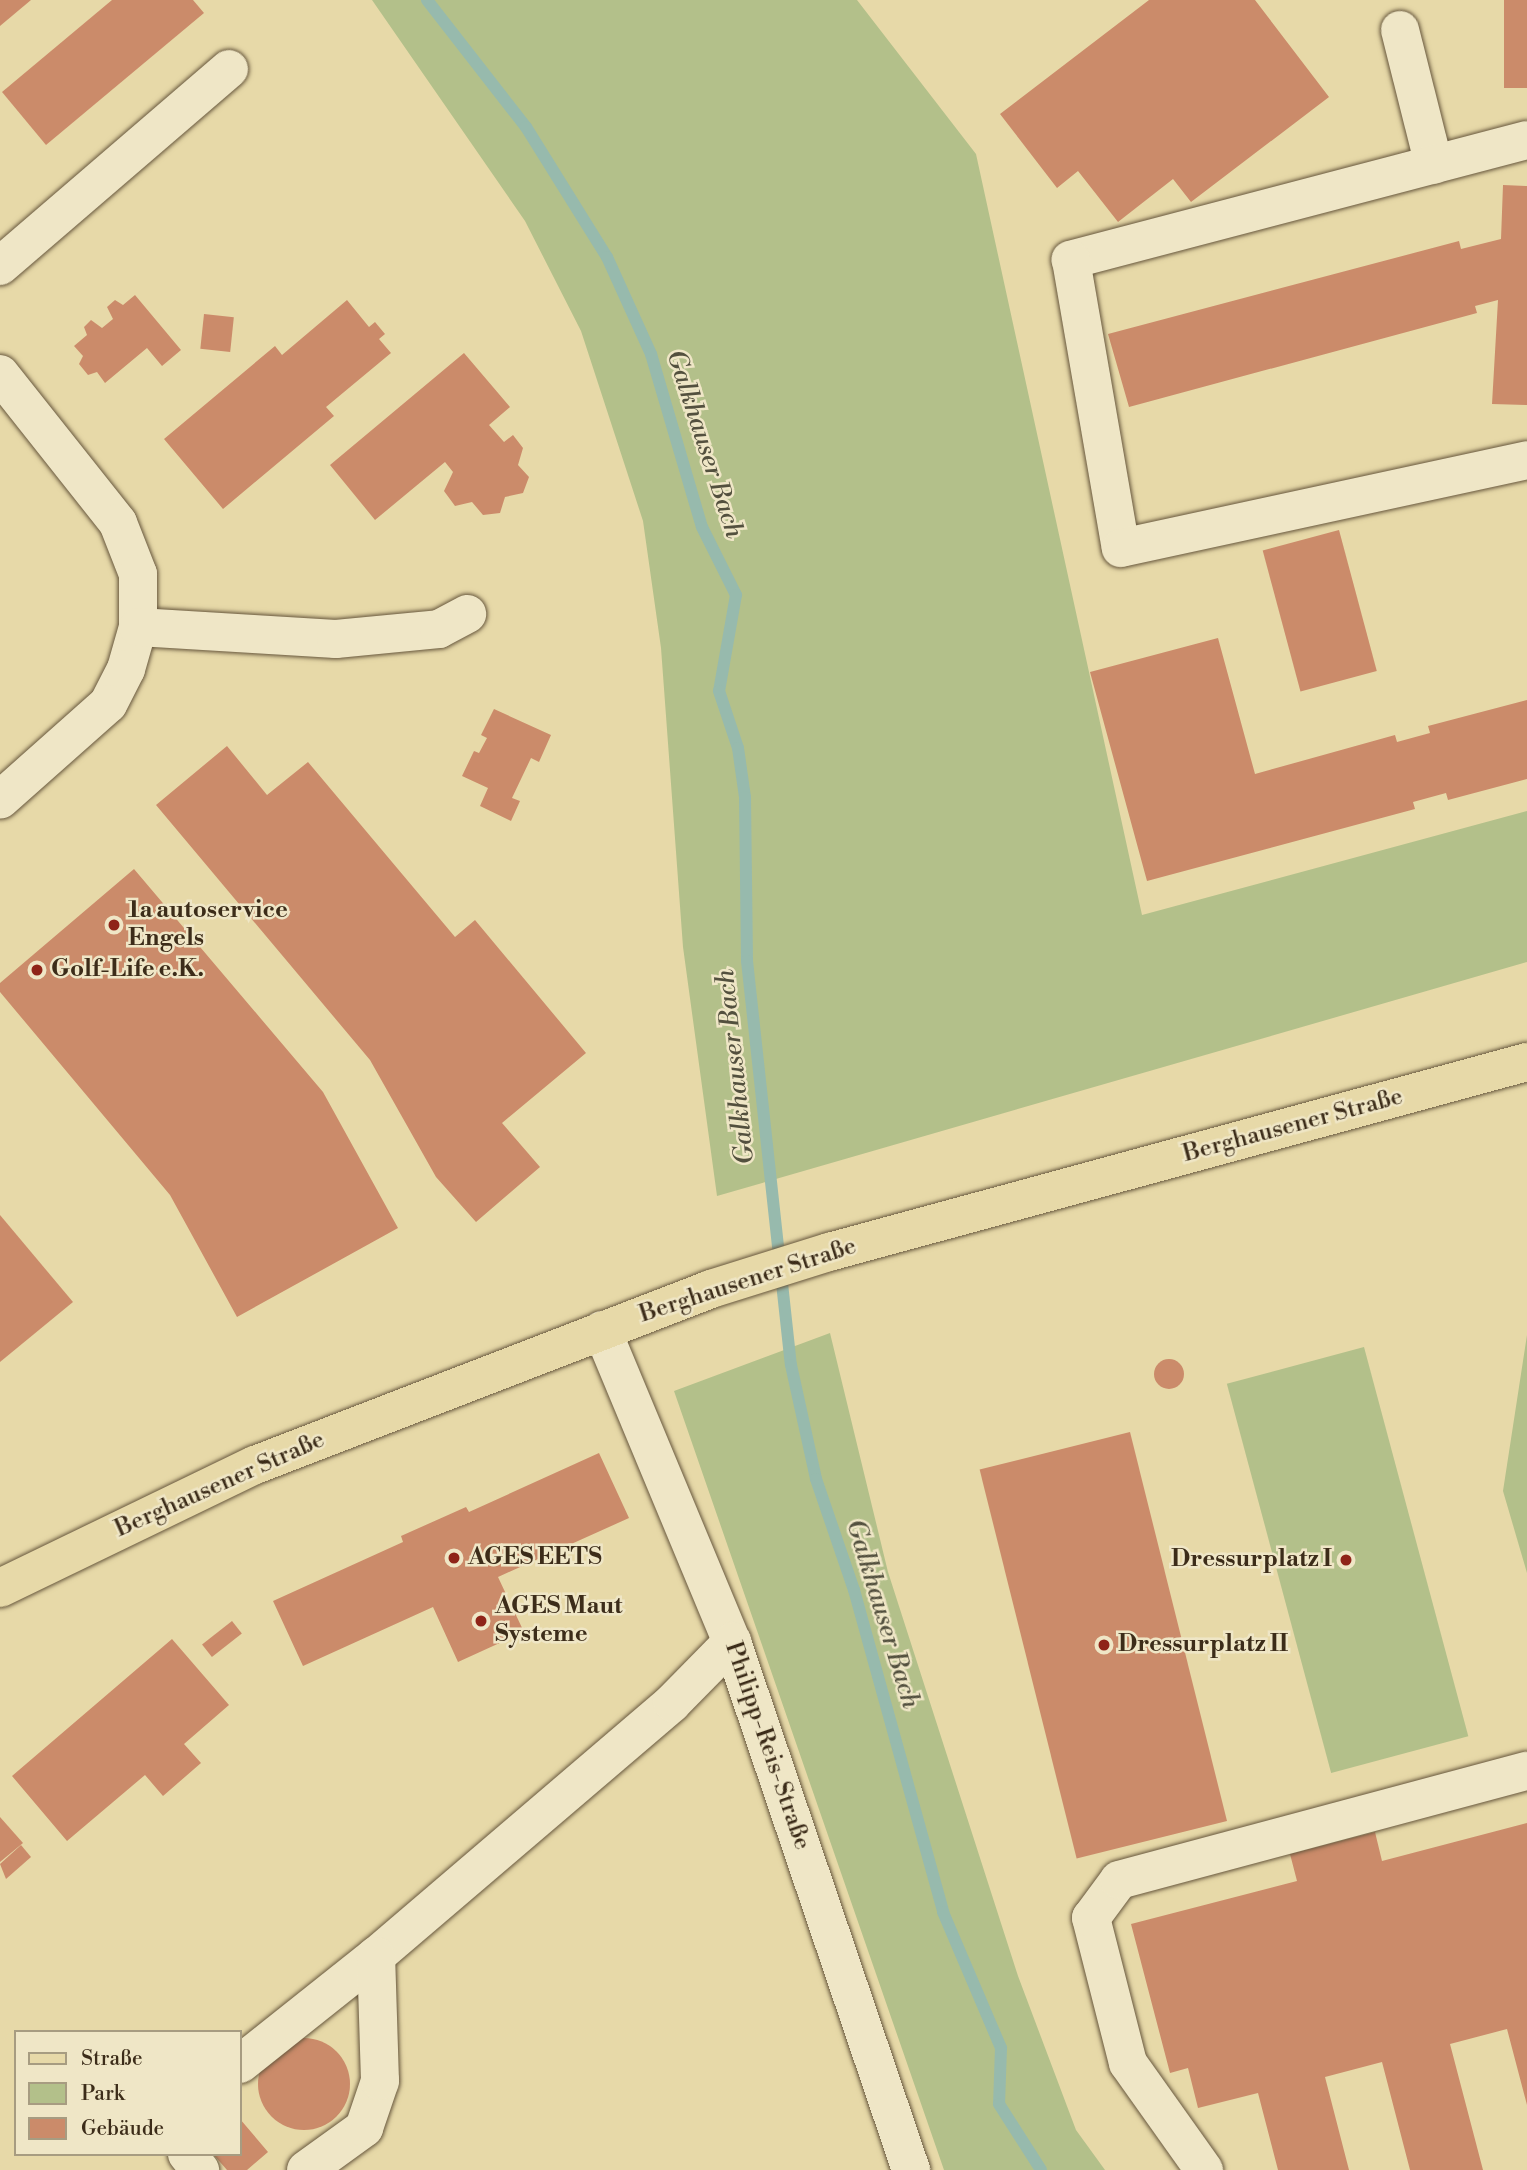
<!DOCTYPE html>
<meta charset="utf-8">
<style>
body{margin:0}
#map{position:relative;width:1527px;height:2170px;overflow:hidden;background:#e7d9a8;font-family:"Libre Bodoni",serif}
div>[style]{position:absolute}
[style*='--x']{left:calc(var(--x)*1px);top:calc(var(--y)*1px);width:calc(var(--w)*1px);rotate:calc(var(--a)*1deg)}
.green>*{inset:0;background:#b3c08a;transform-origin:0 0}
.stream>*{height:12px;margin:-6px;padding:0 6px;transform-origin:6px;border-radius:6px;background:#97baad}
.building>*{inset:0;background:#cb8b6a;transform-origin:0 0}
.round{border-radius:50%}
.roads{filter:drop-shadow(0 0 2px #67573d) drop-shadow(0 0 2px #67573d)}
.minor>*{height:38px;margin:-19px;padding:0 19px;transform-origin:19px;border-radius:19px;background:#efe6c6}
.major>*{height:38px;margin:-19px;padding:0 19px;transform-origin:19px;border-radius:19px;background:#e7d9a8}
.dots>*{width:19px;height:19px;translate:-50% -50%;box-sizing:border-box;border:4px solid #efe6c6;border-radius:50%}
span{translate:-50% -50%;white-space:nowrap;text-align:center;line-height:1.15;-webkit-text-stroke:5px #efe6c6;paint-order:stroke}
.poi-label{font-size:24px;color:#3c2c19;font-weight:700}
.left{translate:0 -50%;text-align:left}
.right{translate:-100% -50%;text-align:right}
.street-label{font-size:24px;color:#3c2c19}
.water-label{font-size:26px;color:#53503e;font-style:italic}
.legend{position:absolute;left:14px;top:2030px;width:228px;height:126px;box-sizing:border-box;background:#efe6c6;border:2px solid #a79c81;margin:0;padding:9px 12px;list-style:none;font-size:21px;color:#3c2c19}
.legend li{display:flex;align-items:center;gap:14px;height:35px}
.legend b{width:35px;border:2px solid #a79c81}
</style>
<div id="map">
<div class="green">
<div style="clip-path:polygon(372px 0,857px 0,976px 154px,1142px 915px,1527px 811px,1527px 962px,717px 1196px,683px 947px,661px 648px,643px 521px,581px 331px,525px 221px)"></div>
<div style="clip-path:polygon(830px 1333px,888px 1572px,1018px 1976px,1076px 2130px,1105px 2170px,944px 2170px,674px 1391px)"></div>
<div style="clip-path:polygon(1527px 1335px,1527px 1573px,1503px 1491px)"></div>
<div style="left:1364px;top:1347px;width:403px;height:142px;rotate:75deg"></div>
</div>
<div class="stream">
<div style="--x:427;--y:0;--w:161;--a:52.1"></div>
<div style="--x:526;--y:127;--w:153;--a:58.1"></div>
<div style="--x:607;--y:257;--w:107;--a:65.6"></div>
<div style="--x:651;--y:354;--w:180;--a:73.6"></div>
<div style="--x:702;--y:527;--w:76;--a:63.4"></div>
<div style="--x:736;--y:595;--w:97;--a:100"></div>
<div style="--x:719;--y:691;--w:60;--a:71.6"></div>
<div style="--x:738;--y:748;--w:49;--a:81.9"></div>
<div style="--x:745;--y:797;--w:164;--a:89.3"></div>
<div style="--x:747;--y:961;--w:406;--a:83.8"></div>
<div style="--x:791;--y:1365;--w:117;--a:77.6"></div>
<div style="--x:816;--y:1479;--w:117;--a:71.1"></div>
<div style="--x:854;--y:1590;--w:334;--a:74.5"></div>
<div style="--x:943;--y:1912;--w:148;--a:66.9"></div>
<div style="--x:1001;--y:2048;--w:56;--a:92"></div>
<div style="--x:999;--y:2104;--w:78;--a:57.5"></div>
</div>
<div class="building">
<div style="clip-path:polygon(0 0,31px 0,0 26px)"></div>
<div style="clip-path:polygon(112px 0,193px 0,204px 13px,46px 145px,2px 92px)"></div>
<div style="clip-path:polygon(1149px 0,1255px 0,1329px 97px,1191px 202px,1173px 179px,1118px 222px,1078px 171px,1057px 188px,1000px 114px)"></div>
<div style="left:1504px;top:0;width:23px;height:88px"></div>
<div style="clip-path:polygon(1503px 185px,1527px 186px,1527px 405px,1492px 404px,1498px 300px,1475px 306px,1477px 313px,1129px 407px,1108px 334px,1459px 241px,1461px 249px,1501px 239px)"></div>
<div style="clip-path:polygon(135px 295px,181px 350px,162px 366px,147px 348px,105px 383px,97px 372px,88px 375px,79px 364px,83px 356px,74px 346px,87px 335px,84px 327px,91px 320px,102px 328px,113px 319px,107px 307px,115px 300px,123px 305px)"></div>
<div style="clip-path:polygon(347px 300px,369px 327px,375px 322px,385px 334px,379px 339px,391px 353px,326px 407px,334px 416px,223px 509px,164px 439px,275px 346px,282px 355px)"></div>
<div style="left:204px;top:314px;width:30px;height:35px;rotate:6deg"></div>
<div style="clip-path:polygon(464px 353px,510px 407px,489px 425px,504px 442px,513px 435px,523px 448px,518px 465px,529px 477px,523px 493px,505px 497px,500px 513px,483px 515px,472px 502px,455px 506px,444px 491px,453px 472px,445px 462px,375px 520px,330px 465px)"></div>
<div style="left:1339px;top:530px;width:146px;height:79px;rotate:75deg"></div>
<div style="clip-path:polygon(1218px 638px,1255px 774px,1395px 735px,1397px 742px,1430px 733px,1428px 726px,1527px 700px,1527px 779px,1448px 800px,1446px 793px,1413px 802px,1415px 809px,1147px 881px,1090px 672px)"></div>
<div style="clip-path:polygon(494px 709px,551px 735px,539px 762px,531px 758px,512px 798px,520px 801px,511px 821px,480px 806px,488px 788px,462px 776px,474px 751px,479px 753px,487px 738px,481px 735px)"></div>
<div style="clip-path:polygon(227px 746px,267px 795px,308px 762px,455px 937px,475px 920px,586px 1053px,502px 1123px,540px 1167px,476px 1222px,436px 1177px,370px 1060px,156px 805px)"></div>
<div style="clip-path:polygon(134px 869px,323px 1092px,398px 1228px,237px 1317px,170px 1195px,0 992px,0 983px)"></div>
<div style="clip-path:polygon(0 1215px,73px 1302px,0 1362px)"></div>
<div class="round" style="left:1154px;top:1359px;width:30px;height:30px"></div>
<div style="left:1130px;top:1432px;width:401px;height:155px;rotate:76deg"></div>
<div style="clip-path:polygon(599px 1453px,629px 1518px,498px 1577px,524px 1632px,458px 1662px,433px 1607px,303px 1666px,273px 1601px,403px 1542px,401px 1536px,466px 1507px,469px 1512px)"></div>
<div style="left:232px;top:1621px;width:16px;height:38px;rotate:52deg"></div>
<div style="clip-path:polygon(172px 1639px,229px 1705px,184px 1744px,201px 1763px,163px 1796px,145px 1775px,67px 1841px,12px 1776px)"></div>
<div style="clip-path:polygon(0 1817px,23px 1843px,0 1862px)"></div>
<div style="clip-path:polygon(1527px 1823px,1527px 2105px,1507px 2029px,1450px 2044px,1483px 2170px,1410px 2170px,1382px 2062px,1325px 2077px,1349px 2170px,1278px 2170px,1258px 2093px,1198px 2108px,1188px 2068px,1170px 2073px,1131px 1924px,1297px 1881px,1290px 1854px,1375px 1832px,1382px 1861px)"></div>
<div style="clip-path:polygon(21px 1845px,31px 1857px,6px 1879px,0 1864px)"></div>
<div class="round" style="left:258px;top:2038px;width:92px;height:92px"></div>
<div style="clip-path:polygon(240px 2119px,268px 2152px,247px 2170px,227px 2170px,213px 2154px,240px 2154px)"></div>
</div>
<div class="roads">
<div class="minor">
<div style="--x:1400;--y:30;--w:139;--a:75.9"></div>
<div style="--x:1527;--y:140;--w:472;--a:165.3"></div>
<div style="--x:1071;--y:260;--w:292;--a:80.2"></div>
<div style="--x:1121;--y:548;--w:415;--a:-12.2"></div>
<div style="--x:0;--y:266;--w:302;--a:-40.7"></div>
<div style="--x:0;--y:374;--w:190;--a:51.6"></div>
<div style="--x:118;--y:523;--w:55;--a:68.6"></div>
<div style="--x:138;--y:574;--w:53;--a:90"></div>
<div style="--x:138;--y:627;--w:44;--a:105.9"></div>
<div style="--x:126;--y:669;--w:39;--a:117"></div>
<div style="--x:108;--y:704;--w:144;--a:138.4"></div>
<div style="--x:138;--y:627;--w:198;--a:3.5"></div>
<div style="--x:336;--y:639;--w:103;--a:-5.5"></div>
<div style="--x:439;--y:629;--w:32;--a:-28"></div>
<div style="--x:602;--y:1330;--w:338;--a:67.4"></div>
<div style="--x:732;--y:1642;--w:558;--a:71.27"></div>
<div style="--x:240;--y:2064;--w:174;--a:-38.5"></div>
<div style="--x:376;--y:1956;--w:389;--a:-40.5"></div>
<div style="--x:672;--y:1703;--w:86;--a:-45.5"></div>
<div style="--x:187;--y:2154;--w:21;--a:51"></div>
<div style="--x:306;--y:2170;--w:72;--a:-35.9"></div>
<div style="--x:364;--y:2128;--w:50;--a:-71.2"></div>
<div style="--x:380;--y:2081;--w:125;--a:-91.8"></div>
<div style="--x:1204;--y:2170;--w:131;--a:-125.4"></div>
<div style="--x:1128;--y:2063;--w:150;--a:-104.3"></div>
<div style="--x:1091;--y:1918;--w:47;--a:-53.6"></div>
<div style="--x:1119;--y:1880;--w:422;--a:-15"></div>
</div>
<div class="major">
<div style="--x:0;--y:1588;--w:283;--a:-25.8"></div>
<div style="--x:255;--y:1465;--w:489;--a:-21.1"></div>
<div style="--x:711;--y:1289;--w:124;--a:-17.4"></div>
<div style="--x:829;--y:1252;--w:723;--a:-15.23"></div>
</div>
</div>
<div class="dots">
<div style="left:114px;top:925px;background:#8f2418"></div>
<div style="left:37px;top:970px;background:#8f2418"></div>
<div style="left:454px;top:1558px;background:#8f2418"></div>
<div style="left:1346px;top:1560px;background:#8f2418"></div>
<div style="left:481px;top:1621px;background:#8f2418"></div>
<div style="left:1104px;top:1645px;background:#8f2418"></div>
</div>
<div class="poi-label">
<span class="left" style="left:128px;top:925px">1a autoservice<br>Engels</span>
<span class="left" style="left:51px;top:970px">Golf-Life e.K.</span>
<span class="left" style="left:468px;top:1558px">AGES EETS</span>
<span class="right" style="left:1332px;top:1560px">Dressurplatz I</span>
<span class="left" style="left:495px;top:1621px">AGES Maut<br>Systeme</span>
<span class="left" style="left:1118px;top:1645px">Dressurplatz II</span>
</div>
<div class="street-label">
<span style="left:1293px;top:1126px;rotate:-15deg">Berghausener Straße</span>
<span style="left:748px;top:1281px;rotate:-18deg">Berghausener Straße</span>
<span style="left:220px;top:1485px;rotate:-24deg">Berghausener Straße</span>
<span style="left:767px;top:1746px;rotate:71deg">Philipp-Reis-Straße</span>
</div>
<div class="water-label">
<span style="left:704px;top:444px;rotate:72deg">Galkhauser Bach</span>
<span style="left:736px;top:1067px;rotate:-96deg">Galkhauser Bach</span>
<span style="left:882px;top:1614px;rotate:73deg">Galkhauser Bach</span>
</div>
<ul class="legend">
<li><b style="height:9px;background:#e7d9a8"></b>Straße</li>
<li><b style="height:19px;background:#b3c08a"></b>Park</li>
<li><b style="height:19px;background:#cb8b6a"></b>Gebäude</li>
</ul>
</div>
